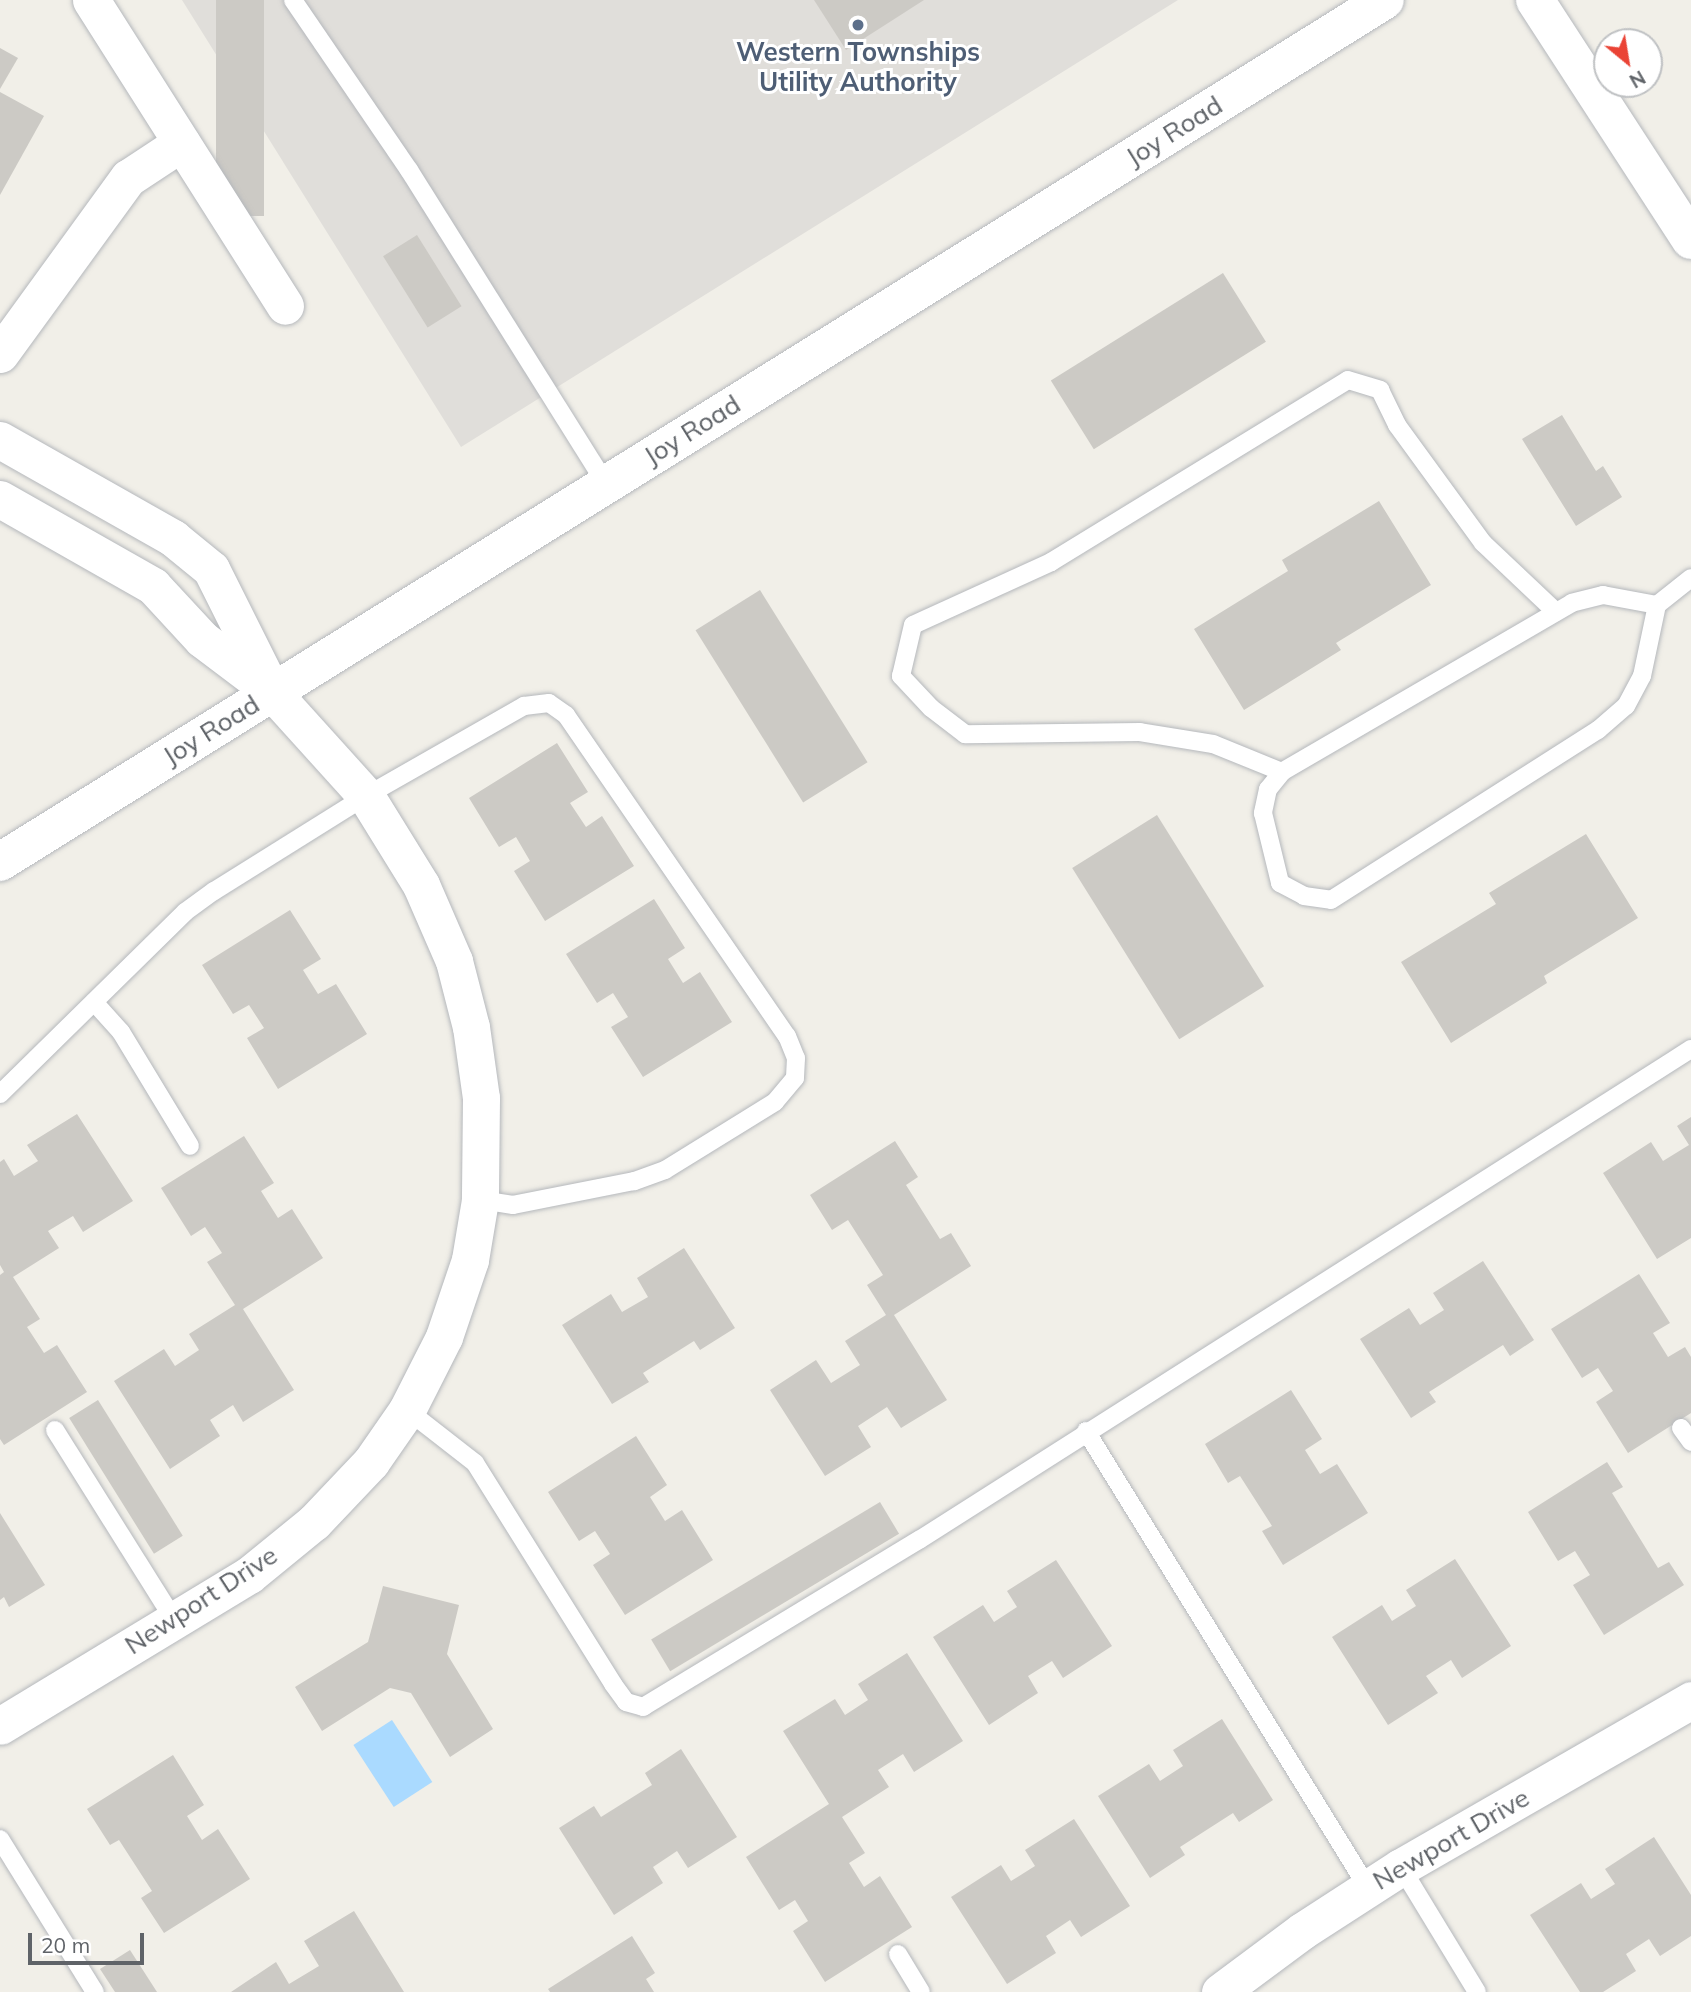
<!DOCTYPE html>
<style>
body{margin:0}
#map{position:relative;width:1691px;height:1992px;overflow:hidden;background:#f1efe8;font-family:Mulish,sans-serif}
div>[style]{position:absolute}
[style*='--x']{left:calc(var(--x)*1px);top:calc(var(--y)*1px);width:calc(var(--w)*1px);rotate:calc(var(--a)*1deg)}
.industrial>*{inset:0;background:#e0deda}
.water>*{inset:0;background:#aadaff;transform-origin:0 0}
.building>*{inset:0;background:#cccac5;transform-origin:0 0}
.roads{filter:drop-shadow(0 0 2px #b5b8bc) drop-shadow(0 0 2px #b5b8bc)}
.lane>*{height:18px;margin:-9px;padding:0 9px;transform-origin:9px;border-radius:9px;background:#fff}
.street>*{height:37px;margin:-18.5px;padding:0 18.5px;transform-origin:18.5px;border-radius:18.5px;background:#fff}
.secondary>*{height:38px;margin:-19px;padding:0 19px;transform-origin:19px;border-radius:19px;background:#fff}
.dots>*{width:19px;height:19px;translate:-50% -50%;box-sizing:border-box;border:4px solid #fff;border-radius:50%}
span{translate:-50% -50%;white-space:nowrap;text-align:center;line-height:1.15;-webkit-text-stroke:6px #fff;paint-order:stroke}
.service-label{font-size:26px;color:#4e5e75;font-weight:700}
.street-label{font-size:26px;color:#5f6368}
.north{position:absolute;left:1593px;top:28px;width:70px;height:70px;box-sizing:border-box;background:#fff;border:2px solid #bfc1c3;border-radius:50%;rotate:150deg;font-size:19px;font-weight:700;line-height:28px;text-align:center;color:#5f6368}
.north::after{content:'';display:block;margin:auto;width:24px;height:32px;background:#ea4335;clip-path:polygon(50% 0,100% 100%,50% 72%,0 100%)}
.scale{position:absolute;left:28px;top:1933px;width:116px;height:32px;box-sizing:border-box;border:4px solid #5f6368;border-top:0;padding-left:9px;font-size:21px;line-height:24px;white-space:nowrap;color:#5f6368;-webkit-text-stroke:5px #fff;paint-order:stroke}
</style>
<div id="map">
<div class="industrial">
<div style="clip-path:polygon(182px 0,1178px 0,461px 447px)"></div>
</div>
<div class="water">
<div style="left:392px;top:1720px;width:74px;height:46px;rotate:57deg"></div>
</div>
<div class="building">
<div style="left:216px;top:0;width:48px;height:216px"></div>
<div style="clip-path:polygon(814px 0,924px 0,846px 50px)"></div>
<div style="clip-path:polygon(0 48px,18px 58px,0 89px)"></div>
<div style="clip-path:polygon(0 92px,44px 116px,0 195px)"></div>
<div style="left:417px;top:235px;width:84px;height:40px;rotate:58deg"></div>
<div style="left:1223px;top:273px;width:81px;height:203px;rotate:58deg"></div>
<div style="clip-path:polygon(1562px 415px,1596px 471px,1603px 466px,1622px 497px,1576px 526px,1522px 439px)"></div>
<div style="clip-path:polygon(1379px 501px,1431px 585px,1336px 643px,1341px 650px,1244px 710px,1194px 629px,1288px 571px,1282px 560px)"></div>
<div style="left:760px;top:590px;width:203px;height:76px;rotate:58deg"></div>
<div style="clip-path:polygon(557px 743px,588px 792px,570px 803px,586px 827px,602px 816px,634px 866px,545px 921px,514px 871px,530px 861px,516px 837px,499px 847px,469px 798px)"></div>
<div style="left:1157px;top:815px;width:202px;height:100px;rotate:58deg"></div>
<div style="clip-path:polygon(1586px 834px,1638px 918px,1544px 976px,1547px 983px,1451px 1043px,1401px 962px,1496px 904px,1489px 893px)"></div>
<div style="clip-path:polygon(654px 899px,685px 948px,668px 959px,683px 983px,700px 972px,732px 1022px,643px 1077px,611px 1027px,628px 1017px,613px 993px,597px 1003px,566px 954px)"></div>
<div style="clip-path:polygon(290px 910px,321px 959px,303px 970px,318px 994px,336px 984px,367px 1034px,278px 1089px,247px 1038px,264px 1028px,249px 1005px,233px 1014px,202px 965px)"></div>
<div style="clip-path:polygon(77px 1114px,133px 1201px,83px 1232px,73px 1216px,48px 1231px,59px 1248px,13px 1277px,40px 1319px,27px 1327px,44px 1353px,57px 1345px,87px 1392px,4px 1445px,0 1439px,0 1275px,4px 1272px,0 1265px,0 1162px,4px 1159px,14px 1176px,38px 1161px,27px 1145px)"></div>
<div style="clip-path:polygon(1691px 1117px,1691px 1238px,1657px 1259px,1603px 1173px,1651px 1142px,1663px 1161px,1689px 1145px,1677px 1126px)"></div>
<div style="clip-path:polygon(244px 1136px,274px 1183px,261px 1191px,278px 1218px,292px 1209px,323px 1258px,243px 1309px,294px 1390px,243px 1422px,233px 1405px,210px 1420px,220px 1436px,170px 1469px,114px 1381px,164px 1349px,175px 1366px,199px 1350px,189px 1334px,235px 1305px,207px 1262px,222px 1253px,205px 1227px,191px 1236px,161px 1188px)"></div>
<div style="clip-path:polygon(895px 1141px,918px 1177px,906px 1185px,940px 1239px,951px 1233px,971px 1266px,894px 1315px,947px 1400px,901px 1428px,887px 1407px,858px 1426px,871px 1447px,825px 1476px,770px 1390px,816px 1360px,831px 1383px,860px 1365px,845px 1341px,886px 1315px,867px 1285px,883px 1275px,848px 1220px,832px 1230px,810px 1195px)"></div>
<div style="clip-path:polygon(684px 1248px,735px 1328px,700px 1350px,694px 1341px,643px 1373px,649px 1382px,612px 1404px,562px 1325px,611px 1294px,622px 1312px,648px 1297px,637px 1278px)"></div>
<div style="clip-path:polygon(1483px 1261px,1534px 1340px,1510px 1356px,1503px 1345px,1429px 1392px,1436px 1402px,1411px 1418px,1360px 1339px,1409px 1308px,1420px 1325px,1444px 1310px,1433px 1293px)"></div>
<div style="clip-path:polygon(1639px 1274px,1670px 1323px,1653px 1333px,1668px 1357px,1685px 1347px,1691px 1357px,1691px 1413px,1628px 1453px,1596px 1402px,1613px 1391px,1598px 1368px,1582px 1378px,1551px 1329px)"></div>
<div style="clip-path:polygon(1291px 1390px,1322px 1439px,1305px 1450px,1320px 1474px,1337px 1464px,1368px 1513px,1283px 1565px,1262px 1531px,1272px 1526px,1240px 1476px,1228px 1483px,1205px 1444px)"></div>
<div style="left:98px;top:1400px;width:160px;height:34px;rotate:58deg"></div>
<div style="clip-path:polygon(636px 1436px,667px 1485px,650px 1497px,665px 1521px,682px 1510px,713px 1560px,625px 1615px,593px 1565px,610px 1554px,595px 1531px,579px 1541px,548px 1492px)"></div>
<div style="clip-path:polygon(1607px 1462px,1623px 1487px,1612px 1493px,1658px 1568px,1669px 1562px,1684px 1585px,1604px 1635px,1573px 1585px,1590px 1575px,1575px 1551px,1558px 1561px,1528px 1512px)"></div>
<div style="left:880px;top:1502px;width:37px;height:267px;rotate:59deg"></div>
<div style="clip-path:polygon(0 1513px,45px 1585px,9px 1607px,4px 1597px,0 1600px)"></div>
<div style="clip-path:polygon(1455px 1559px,1511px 1646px,1462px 1678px,1451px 1660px,1426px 1676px,1438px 1693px,1388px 1725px,1332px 1637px,1382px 1605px,1392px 1621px,1416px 1606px,1406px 1590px)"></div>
<div style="clip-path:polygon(1056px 1560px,1112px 1646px,1063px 1678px,1052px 1661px,1028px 1676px,1038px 1693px,989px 1725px,933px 1637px,983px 1605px,994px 1622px,1017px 1607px,1007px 1591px)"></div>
<div style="clip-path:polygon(383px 1586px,459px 1605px,447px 1654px,493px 1729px,450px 1757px,411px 1693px,390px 1688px,322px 1731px,295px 1687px,368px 1642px)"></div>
<div style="clip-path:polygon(907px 1653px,963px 1741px,914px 1772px,903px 1754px,878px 1770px,889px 1787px,842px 1817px,865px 1853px,849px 1863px,864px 1887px,880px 1876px,912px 1927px,825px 1982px,793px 1931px,808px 1921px,795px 1900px,779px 1910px,746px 1857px,829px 1804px,783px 1731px,835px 1699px,845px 1715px,868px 1700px,858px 1684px)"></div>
<div style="clip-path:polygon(1222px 1719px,1273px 1800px,1239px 1822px,1233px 1813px,1180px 1847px,1185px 1855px,1150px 1878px,1098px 1796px,1149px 1764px,1160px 1781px,1183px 1766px,1173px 1750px)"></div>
<div style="clip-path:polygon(681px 1749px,737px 1837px,688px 1868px,677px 1851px,653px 1867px,663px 1883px,614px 1915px,559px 1828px,594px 1806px,601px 1817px,652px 1785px,645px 1773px)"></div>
<div style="clip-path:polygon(173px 1755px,204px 1805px,187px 1816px,202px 1840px,218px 1829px,250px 1879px,164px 1933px,141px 1898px,152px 1891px,119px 1840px,110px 1845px,87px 1809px)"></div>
<div style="clip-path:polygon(1074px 1819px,1130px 1906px,1081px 1937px,1070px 1920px,1046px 1936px,1056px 1953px,1007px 1984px,951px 1897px,1001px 1865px,1011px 1881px,1035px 1866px,1025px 1850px)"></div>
<div style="clip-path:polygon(1654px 1837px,1691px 1895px,1691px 1936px,1660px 1956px,1649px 1939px,1626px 1954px,1636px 1971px,1603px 1992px,1580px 1992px,1530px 1915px,1581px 1883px,1591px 1899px,1615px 1884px,1605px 1869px)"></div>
<div style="clip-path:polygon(354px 1911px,404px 1992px,231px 1992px,276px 1962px,289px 1984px,319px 1966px,304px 1941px)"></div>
<div style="clip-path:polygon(632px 1936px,655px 1973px,646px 1979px,654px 1992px,550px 1992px,548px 1989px)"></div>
<div style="clip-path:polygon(130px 1950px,157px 1992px,115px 1992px,100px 1969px)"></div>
</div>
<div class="roads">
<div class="lane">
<div style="--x:293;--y:0;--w:206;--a:55.7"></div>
<div style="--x:409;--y:170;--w:371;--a:57.9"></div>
<div style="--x:1657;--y:605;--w:55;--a:-169.5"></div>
<div style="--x:1603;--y:595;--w:32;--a:166"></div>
<div style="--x:1572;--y:603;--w:336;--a:149.8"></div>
<div style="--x:1282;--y:772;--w:22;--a:129"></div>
<div style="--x:1268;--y:789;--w:25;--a:102"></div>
<div style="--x:1263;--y:813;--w:72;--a:76.3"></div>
<div style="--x:1280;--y:883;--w:27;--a:28"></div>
<div style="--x:1304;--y:896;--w:27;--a:8"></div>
<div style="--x:1331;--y:900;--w:317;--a:-32.5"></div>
<div style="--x:1598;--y:730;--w:37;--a:-41"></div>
<div style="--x:1626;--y:706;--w:34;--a:-62"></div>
<div style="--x:1642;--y:676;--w:73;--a:-78.1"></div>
<div style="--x:1657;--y:605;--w:43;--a:-38.5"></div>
<div style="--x:1282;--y:772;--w:74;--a:-157.9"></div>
<div style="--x:1213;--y:744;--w:74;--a:-170.7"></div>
<div style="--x:1140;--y:732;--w:175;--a:179.3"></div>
<div style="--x:965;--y:734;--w:43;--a:-142.6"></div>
<div style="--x:931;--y:708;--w:44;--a:-133.2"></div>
<div style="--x:901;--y:676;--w:52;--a:-76.8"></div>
<div style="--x:913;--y:625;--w:152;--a:-24.5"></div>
<div style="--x:1051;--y:562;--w:348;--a:-31.5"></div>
<div style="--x:1348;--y:380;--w:34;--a:17"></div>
<div style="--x:1380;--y:390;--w:39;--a:64"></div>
<div style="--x:1397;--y:425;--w:146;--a:53.9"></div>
<div style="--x:1483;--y:543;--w:100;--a:43.4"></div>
<div style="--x:94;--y:1002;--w:40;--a:48"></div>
<div style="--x:121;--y:1032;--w:133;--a:58.8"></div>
<div style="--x:0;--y:1094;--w:260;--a:-44.5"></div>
<div style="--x:185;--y:912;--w:36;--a:-36"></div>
<div style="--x:214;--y:891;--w:179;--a:-32"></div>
<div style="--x:366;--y:796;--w:182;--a:-29.7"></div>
<div style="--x:524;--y:706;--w:25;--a:-7"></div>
<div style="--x:549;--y:703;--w:21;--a:35"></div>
<div style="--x:566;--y:715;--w:390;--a:55.5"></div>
<div style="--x:787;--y:1036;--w:24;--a:68"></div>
<div style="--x:796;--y:1058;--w:20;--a:93"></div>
<div style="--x:795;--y:1078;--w:31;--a:130"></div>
<div style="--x:775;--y:1102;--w:129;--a:148.3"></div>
<div style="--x:665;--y:1170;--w:33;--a:160"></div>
<div style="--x:634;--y:1181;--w:123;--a:168.8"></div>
<div style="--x:513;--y:1205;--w:33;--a:-171"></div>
<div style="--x:407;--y:1410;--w:86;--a:37.9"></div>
<div style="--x:475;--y:1463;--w:261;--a:58"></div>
<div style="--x:613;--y:1684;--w:22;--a:54"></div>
<div style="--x:626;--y:1702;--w:18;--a:16"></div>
<div style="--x:643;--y:1707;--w:323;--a:-31.2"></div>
<div style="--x:919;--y:1540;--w:915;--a:-32.46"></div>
<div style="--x:1681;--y:1428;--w:17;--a:54"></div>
<div style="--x:55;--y:1430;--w:224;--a:57.9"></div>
<div style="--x:1086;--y:1431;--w:537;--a:58.32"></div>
<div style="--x:0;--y:1839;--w:180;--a:58.2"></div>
<div style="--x:1401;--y:1867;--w:146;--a:58.7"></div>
<div style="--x:898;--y:1954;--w:44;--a:58.8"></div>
</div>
<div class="street">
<div style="--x:91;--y:0;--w:362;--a:57.6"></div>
<div style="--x:0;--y:354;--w:218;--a:-54"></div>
<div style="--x:128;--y:178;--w:64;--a:-33.4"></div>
<div style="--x:0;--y:440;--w:199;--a:29.5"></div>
<div style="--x:173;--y:538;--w:49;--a:39.2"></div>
<div style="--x:211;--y:569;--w:132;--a:63.4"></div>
<div style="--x:0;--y:499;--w:176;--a:29.6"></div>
<div style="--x:153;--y:586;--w:72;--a:47.2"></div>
<div style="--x:202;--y:639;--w:88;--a:37.1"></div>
<div style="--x:272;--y:692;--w:140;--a:47.9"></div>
<div style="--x:366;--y:796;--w:105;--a:58.3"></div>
<div style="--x:421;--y:885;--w:83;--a:66.5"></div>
<div style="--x:454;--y:961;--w:68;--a:75.6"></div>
<div style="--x:471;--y:1027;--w:72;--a:82"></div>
<div style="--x:481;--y:1098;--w:102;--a:90.6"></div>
<div style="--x:480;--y:1200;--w:61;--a:99.5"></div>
<div style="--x:470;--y:1260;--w:81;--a:108.7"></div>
<div style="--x:444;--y:1337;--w:82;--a:116.9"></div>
<div style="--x:407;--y:1410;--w:63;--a:124.7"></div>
<div style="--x:371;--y:1462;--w:83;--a:133.5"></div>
<div style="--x:314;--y:1522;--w:84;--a:140.8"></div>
<div style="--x:249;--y:1575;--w:291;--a:148.8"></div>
<div style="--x:1220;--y:1992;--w:102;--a:-36.6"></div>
<div style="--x:1302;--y:1931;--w:118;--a:-32.9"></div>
<div style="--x:1401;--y:1867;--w:335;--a:-29.9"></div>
</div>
<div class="secondary">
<div style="--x:1535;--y:0;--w:286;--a:57"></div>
<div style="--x:0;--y:862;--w:1631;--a:-31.9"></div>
</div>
</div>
<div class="dots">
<div style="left:858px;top:25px;background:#5c6f8a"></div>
</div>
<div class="service-label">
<span style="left:858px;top:67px">Western Townships<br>Utility Authority</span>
</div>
<div class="street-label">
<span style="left:1174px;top:131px;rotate:-32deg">Joy Road</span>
<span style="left:692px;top:430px;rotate:-32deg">Joy Road</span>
<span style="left:211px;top:730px;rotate:-32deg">Joy Road</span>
<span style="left:201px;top:1600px;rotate:-33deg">Newport Drive</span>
<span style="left:1451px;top:1839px;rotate:-30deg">Newport Drive</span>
</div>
<div class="north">N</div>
<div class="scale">20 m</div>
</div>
